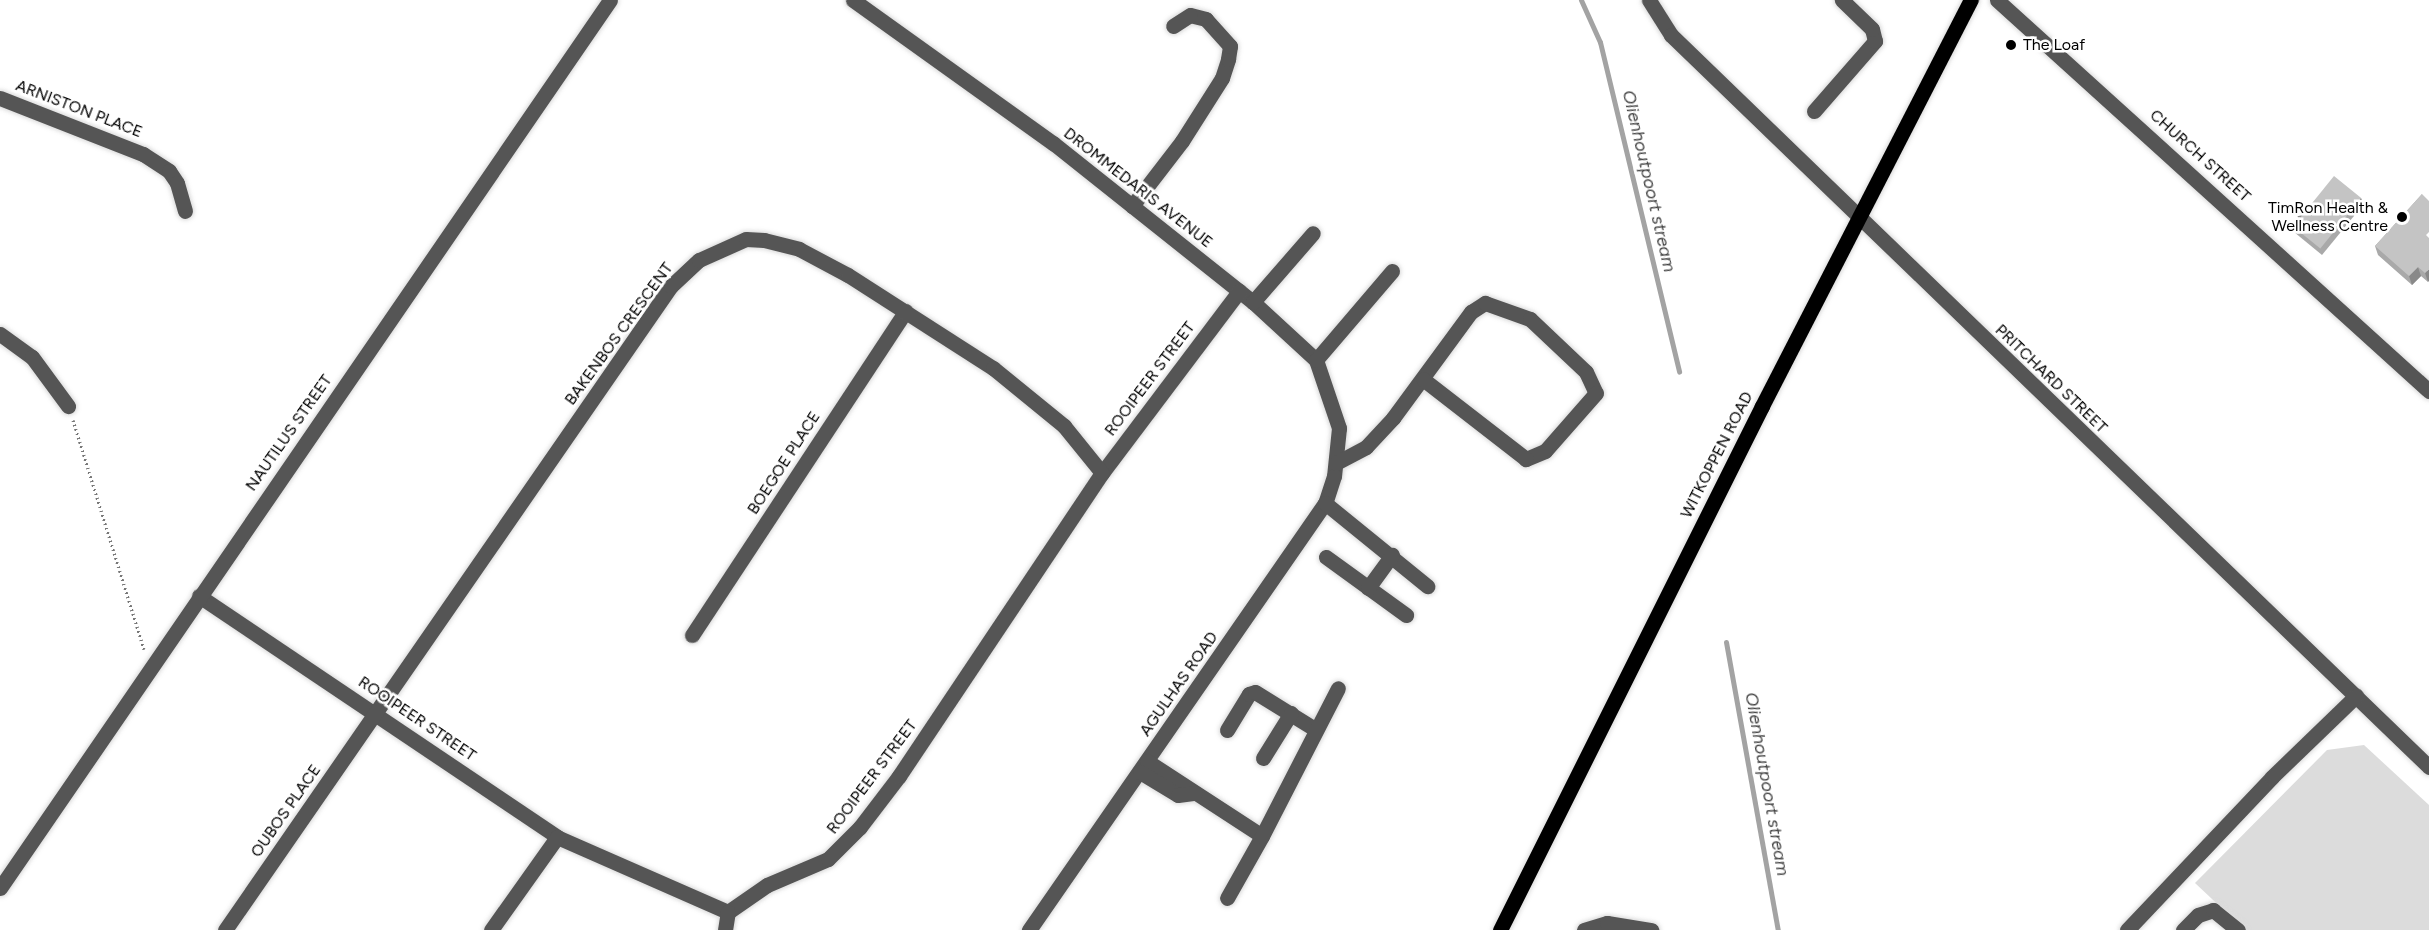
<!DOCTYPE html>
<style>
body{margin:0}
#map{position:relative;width:2429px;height:930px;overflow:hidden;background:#fff;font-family:Figtree,sans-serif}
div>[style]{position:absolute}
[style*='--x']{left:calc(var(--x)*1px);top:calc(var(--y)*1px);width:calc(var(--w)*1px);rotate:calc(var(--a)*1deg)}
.green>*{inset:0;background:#dcdcdc}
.stream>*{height:5px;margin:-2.5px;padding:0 2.5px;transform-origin:2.5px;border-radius:2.5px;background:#a3a3a3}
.path>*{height:3px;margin-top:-1.5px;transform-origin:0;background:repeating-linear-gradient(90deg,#777 0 1.5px,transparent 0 4.5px)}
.roads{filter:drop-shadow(0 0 2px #dbdbdb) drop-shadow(0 0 2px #dbdbdb)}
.minor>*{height:15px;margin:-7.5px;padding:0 7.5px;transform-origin:7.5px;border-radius:7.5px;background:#555}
.major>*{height:15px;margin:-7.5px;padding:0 7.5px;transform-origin:7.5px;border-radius:7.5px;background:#000}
.wall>*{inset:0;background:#a9a9a9}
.shaded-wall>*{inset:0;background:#898989;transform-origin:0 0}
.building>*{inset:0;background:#c4c4c4;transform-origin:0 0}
.dots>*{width:16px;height:16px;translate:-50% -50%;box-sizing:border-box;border:3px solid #fff;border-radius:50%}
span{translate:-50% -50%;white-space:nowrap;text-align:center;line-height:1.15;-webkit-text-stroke:5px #fff;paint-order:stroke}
.poi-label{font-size:16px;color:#000}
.left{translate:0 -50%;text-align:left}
.right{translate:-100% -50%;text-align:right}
.street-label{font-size:16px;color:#000}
.water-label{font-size:18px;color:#444;font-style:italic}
</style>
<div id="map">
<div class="green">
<div style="clip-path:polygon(2364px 745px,2429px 805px,2429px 930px,2245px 930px,2195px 883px,2327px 750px)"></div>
</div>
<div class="stream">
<div style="--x:1581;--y:0;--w:46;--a:65.7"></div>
<div style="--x:1600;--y:42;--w:339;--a:76.5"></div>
<div style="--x:1726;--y:642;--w:293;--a:79.8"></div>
</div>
<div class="path">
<div style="--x:73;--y:420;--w:240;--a:72.8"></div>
</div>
<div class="roads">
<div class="minor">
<div style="--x:853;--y:0;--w:246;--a:35.6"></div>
<div style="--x:1053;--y:143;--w:256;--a:38.5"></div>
<div style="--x:1253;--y:302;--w:86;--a:42.6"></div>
<div style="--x:1316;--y:360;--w:72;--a:71.3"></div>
<div style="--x:1339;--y:428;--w:48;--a:95.9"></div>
<div style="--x:1334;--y:476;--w:28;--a:108"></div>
<div style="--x:1325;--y:503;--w:520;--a:124.73"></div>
<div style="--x:1649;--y:0;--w:41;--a:57.8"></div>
<div style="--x:1671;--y:35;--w:1054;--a:44"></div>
<div style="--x:1997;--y:0;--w:583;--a:42.15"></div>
<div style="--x:0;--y:98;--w:154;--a:21.4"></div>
<div style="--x:143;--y:154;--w:31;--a:33"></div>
<div style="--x:169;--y:171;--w:14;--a:56"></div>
<div style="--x:177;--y:183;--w:29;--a:74"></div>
<div style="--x:1814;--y:111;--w:93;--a:-48.9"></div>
<div style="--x:1875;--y:41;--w:12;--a:-104"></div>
<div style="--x:1872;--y:29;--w:42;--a:-136"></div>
<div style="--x:1132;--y:206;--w:82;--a:-52.4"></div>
<div style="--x:1182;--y:141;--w:75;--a:-57.6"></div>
<div style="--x:1222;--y:78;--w:20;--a:-72"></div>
<div style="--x:1228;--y:59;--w:13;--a:-81"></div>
<div style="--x:1230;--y:46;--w:36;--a:-132"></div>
<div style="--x:1206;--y:19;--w:16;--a:-166"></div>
<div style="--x:1190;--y:15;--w:20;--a:147"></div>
<div style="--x:1253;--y:302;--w:91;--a:-49"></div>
<div style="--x:0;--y:334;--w:39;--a:36"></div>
<div style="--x:32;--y:357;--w:61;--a:53.7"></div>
<div style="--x:1316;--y:360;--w:117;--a:-49.5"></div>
<div style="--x:1336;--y:463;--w:34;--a:-28"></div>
<div style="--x:1366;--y:447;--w:40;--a:-47"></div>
<div style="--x:1393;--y:418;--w:132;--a:-53.7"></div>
<div style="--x:1471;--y:312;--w:17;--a:-33"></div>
<div style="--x:1485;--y:303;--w:48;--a:19.6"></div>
<div style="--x:1530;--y:319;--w:77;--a:43.4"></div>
<div style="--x:1586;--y:372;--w:23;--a:65"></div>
<div style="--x:1596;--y:393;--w:77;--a:131.3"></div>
<div style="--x:1545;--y:451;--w:21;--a:157"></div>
<div style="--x:1526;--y:459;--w:130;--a:-142.2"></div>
<div style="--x:1325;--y:503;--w:132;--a:39.1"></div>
<div style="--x:1326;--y:557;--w:99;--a:35.9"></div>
<div style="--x:1368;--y:588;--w:41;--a:-54"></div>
<div style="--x:199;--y:596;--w:432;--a:33.9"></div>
<div style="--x:557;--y:837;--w:187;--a:23.7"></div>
<div style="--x:728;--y:912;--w:47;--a:-34.7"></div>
<div style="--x:767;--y:885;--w:66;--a:-23.1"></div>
<div style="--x:828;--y:859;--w:45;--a:-45"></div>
<div style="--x:860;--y:827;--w:64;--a:-52.6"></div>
<div style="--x:899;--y:776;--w:365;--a:-56.2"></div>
<div style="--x:1102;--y:473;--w:228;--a:-53"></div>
<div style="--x:692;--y:635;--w:388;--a:-56.6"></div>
<div style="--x:1227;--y:730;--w:42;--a:-58.6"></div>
<div style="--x:1249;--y:694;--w:6;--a:-18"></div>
<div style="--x:1255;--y:692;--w:70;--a:31.7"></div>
<div style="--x:1263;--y:758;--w:53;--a:-58.1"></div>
<div style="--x:1147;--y:761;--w:137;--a:33.1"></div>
<div style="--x:1262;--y:836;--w:71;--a:119.4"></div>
<div style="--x:1140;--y:772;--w:44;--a:31.2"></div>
<div style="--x:1178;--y:795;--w:17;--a:-7"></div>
<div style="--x:1262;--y:836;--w:166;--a:-62.8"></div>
<div style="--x:0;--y:888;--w:1077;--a:-55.51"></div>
<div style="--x:225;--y:930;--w:783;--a:-55.3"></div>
<div style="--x:671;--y:286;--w:38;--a:-43"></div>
<div style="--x:699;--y:260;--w:51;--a:-24.1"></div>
<div style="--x:746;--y:239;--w:18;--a:3"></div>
<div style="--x:764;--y:240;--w:36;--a:14"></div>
<div style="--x:799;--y:249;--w:55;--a:28"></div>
<div style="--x:848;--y:275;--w:172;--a:32.7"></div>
<div style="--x:993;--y:368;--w:92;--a:39.2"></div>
<div style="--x:1064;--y:426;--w:60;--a:51"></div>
<div style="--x:491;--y:930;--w:114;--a:-54.6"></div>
<div style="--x:725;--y:930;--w:18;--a:-81"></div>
<div style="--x:1584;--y:930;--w:24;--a:-17"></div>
<div style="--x:1607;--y:923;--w:45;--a:9"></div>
<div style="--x:2127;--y:930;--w:211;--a:-46.5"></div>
<div style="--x:2272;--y:777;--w:117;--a:-44"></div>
<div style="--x:2183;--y:930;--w:21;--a:-45"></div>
<div style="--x:2198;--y:915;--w:16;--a:-18"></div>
<div style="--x:2213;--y:910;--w:32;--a:39"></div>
</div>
<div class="major">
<div style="--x:1500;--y:930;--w:586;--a:-63.43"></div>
<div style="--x:1762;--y:406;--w:457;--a:-62.8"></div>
</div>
</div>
<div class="wall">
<div style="clip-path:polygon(2422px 194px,2428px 282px,2421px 276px,2412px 285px,2378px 255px,2375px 246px)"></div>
<div style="clip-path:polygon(2361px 198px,2363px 205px,2322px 255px,2294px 232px,2292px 226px)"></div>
</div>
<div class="shaded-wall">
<div style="left:2361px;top:198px;width:7px;height:66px;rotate:74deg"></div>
<div style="clip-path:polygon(2418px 267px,2421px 276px,2412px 285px,2409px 276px)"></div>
<div style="clip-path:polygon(2429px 269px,2429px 281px,2428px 282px,2425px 273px)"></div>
</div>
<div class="building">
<div style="left:2334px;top:176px;width:35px;height:65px;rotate:39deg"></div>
<div style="clip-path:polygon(2422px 194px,2429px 201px,2429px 232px,2426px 235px,2429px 238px,2429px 269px,2425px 273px,2418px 267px,2409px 276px,2375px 246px)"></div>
</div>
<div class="dots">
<div style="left:2011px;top:45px;background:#000"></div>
<div style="left:2402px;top:217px;background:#000"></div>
</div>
<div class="poi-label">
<span class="left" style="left:2023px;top:45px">The Loaf</span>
<span class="right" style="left:2388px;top:217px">TimRon Health &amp;<br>Wellness Centre</span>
</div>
<div class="street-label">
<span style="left:79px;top:109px;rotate:21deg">ARNISTON PLACE</span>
<span style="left:2200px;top:156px;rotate:42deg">CHURCH STREET</span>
<span style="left:1138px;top:188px;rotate:38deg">DROMMEDARIS AVENUE</span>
<span style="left:619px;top:334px;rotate:-54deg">BAKENBOS CRESCENT</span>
<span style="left:1150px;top:379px;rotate:-53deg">ROOIPEER STREET</span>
<span style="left:2051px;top:379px;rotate:44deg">PRITCHARD STREET</span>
<span style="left:289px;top:433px;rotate:-55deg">NAUTILUS STREET</span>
<span style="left:1717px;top:455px;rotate:-63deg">WITKOPPEN ROAD</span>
<span style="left:784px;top:463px;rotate:-57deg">BOEGOE PLACE</span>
<span style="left:1179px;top:684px;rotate:-55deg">AGULHAS ROAD</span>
<span style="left:417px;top:719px;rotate:34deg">ROOIPEER STREET</span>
<span style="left:872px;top:777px;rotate:-53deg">ROOIPEER STREET</span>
<span style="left:286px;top:811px;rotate:-55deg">OUBOS PLACE</span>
</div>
<div class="water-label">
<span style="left:1649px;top:181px;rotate:77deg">Olienhoutpoort stream</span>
<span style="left:1767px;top:784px;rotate:80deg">Olienhoutpoort stream</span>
</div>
</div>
